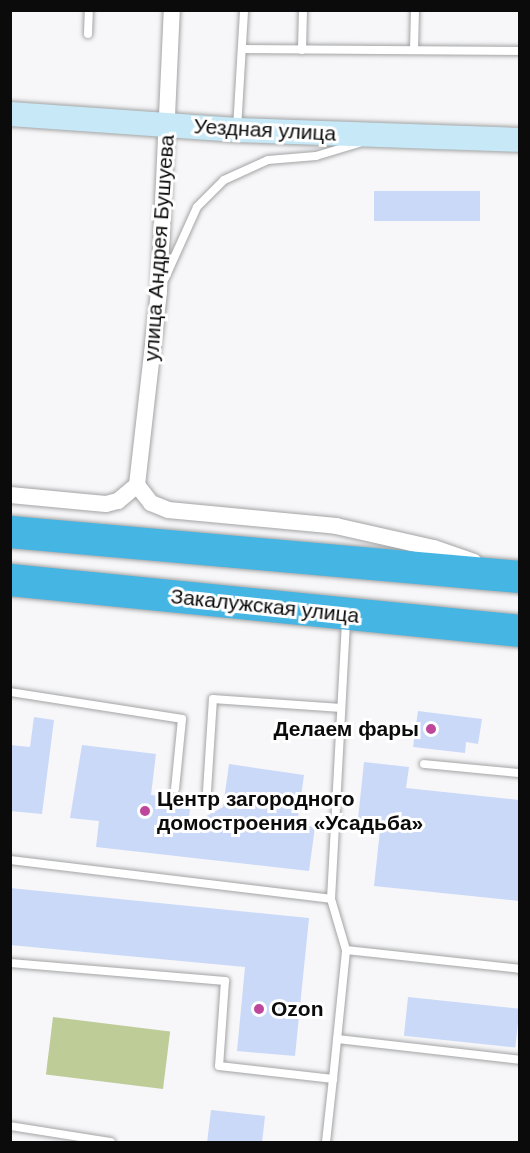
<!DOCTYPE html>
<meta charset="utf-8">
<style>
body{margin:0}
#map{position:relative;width:530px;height:1153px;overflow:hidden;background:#f7f7f9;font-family:Helvetica,sans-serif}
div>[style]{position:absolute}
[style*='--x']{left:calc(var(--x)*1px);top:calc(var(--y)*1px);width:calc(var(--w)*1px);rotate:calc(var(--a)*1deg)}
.green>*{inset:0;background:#becc98;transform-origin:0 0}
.building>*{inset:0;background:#cad9f8;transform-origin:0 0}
.roads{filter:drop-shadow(0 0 2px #a3a4a5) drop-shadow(0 0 2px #a3a4a5)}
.lane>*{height:8px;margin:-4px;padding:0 4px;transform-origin:4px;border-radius:4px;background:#fff}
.street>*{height:16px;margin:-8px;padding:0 8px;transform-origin:8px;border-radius:8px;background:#fff}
.secondary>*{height:24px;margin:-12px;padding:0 12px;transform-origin:12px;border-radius:12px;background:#c7e9f7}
.highway>*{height:32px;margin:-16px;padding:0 16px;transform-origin:16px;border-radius:16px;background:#45b5e4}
.dots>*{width:16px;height:16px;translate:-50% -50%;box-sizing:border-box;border:3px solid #fff;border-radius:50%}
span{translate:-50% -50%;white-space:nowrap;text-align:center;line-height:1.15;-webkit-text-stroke:6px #fff;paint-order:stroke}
.street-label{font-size:21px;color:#0b0b0c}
.poi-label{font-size:21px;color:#0b0b0c;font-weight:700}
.right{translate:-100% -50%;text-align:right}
.left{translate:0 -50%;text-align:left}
.frame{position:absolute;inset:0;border:12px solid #0b0b0c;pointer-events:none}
</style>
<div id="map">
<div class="green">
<div style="left:53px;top:1017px;width:118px;height:58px;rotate:7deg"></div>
</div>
<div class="building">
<div style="left:480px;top:191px;width:30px;height:106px;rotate:90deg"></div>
<div style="clip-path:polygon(418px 711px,482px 719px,478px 744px,466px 742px,465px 753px,413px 747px)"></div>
<div style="clip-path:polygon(34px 717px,54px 720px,42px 814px,10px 811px,10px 745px,30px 747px)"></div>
<div style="clip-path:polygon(82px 745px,156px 754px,151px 795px,191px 800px,188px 826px,223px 807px,229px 764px,304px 775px,297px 825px,315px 827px,309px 871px,96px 847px,99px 821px,70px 818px)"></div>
<div style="clip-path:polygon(364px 762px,409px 767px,406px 788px,519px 800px,519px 901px,374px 886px,381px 821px,358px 819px)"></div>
<div style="clip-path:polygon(10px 888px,309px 918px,295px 1056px,237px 1051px,245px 967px,10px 945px)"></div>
<div style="left:408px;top:997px;width:112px;height:39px;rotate:6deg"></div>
<div style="clip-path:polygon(211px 1110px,265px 1116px,262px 1143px,207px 1143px)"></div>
</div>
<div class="roads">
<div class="lane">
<div style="--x:88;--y:34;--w:24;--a:-88"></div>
<div style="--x:243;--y:49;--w:277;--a:0.4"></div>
<div style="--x:302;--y:50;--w:40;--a:-88.6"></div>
<div style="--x:414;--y:50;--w:40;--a:-88.6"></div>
<div style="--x:237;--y:129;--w:119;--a:-86.6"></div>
<div style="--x:165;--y:278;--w:78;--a:-65.7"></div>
<div style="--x:197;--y:207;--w:38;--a:-45"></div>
<div style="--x:224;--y:180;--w:48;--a:-24.4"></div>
<div style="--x:268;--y:160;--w:48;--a:-4.8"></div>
<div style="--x:316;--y:156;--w:45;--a:-16.8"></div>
<div style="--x:10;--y:692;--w:174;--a:8.9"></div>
<div style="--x:182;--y:719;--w:70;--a:95.7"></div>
<div style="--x:424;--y:764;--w:96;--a:5.4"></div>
<div style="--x:207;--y:791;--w:92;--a:-86.3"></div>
<div style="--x:213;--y:699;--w:128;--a:4"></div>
<div style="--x:10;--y:860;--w:323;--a:6.9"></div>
<div style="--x:346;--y:950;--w:175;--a:6.2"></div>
<div style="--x:10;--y:963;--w:216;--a:4.8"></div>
<div style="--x:225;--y:981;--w:85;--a:94"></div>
<div style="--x:219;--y:1066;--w:115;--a:6.5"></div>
<div style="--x:333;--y:1079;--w:130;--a:-84.2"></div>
<div style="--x:346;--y:950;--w:53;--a:-106.4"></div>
<div style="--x:331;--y:899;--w:279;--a:-86.9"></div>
<div style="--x:337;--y:1039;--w:184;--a:6.5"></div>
<div style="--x:10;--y:1126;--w:102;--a:9"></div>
<div style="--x:326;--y:1142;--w:63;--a:-83.7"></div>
</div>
<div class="street">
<div style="--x:137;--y:485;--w:194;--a:-83.5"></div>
<div style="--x:159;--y:292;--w:282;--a:-87.4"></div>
<div style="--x:137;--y:485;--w:23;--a:52"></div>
<div style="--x:151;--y:503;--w:18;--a:22"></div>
<div style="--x:168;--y:510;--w:169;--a:5.4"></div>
<div style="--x:336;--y:526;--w:100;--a:12.7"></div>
<div style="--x:434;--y:548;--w:42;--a:19.3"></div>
<div style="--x:10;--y:495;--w:96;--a:5.4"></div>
<div style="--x:106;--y:504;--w:12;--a:-14"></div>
<div style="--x:118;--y:501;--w:25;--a:-40"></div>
</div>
<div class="secondary">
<div style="--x:10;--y:114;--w:228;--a:4"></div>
<div style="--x:237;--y:130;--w:283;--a:2"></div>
</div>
<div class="highway">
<div style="--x:10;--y:532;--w:512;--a:5.04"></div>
<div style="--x:10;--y:580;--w:513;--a:5.71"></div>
</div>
</div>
<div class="dots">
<div style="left:431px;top:729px;background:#be469b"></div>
<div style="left:145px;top:811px;background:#be469b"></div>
<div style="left:259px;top:1009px;background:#be469b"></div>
</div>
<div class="street-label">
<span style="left:265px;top:130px;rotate:3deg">Уездная улица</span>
<span style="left:159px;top:248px;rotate:-86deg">улица Андрея Бушуева</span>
<span style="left:265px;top:606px;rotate:6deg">Закалужская улица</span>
</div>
<div class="poi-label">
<span class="right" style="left:419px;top:729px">Делаем фары</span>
<span class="left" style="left:157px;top:811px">Центр загородного<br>домостроения «Усадьба»</span>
<span class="left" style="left:271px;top:1009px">Ozon</span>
</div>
<div class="frame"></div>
</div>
